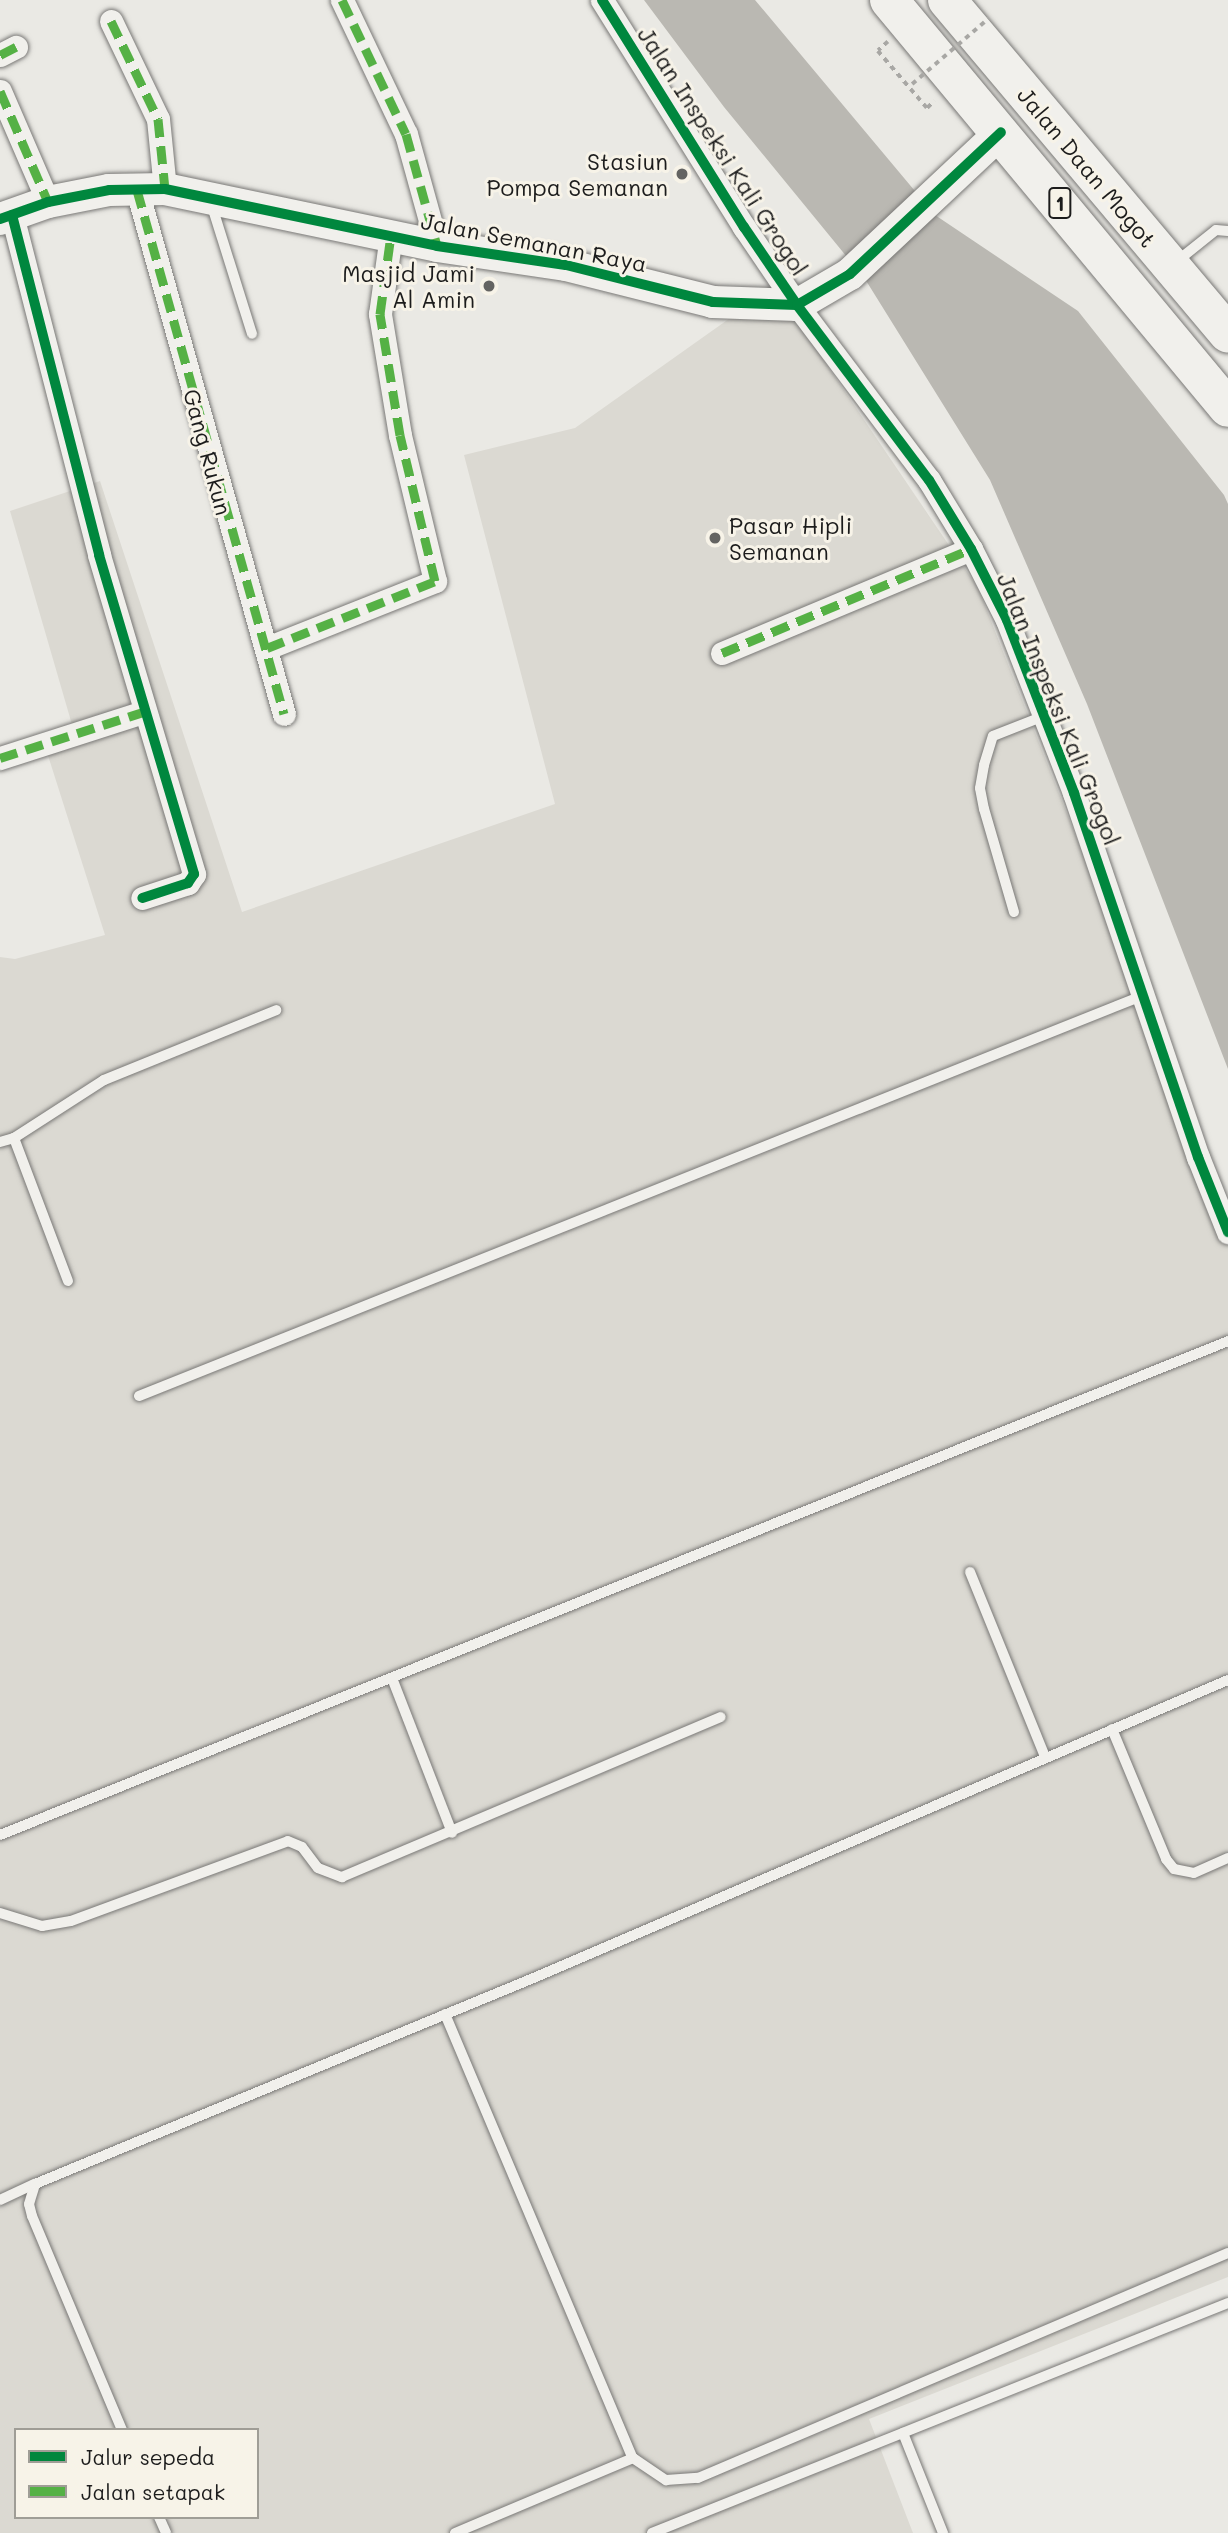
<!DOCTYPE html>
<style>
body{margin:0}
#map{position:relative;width:1228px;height:2533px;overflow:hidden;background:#eae9e4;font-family:Mali,sans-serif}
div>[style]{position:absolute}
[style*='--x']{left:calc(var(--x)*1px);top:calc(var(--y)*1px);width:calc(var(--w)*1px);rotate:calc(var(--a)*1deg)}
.built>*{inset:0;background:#dbd9d2}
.water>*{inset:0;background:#bab8b2}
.path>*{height:3.5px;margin-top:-1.75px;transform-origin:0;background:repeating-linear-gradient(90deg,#a8a7a4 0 5px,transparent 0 10px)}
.roads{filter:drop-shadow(0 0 2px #797876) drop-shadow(0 0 2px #797876)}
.lane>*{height:10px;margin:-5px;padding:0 5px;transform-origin:5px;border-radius:5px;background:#f1f0ec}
.street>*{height:23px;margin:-11.5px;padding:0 11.5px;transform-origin:11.5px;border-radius:11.5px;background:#f1f0ec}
.secondary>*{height:32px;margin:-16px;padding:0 16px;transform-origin:16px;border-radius:16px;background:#f1f0ec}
.highway>*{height:38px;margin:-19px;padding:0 19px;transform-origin:19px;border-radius:19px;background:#f1f0ec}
.path-bridge>*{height:3.5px;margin-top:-1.75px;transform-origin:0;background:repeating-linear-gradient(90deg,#a8a7a4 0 5px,transparent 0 10px)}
.quiet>*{height:9px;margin-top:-4.5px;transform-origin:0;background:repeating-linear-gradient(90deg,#55b145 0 18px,transparent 0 27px)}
.cycleway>*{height:10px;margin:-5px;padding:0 5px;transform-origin:5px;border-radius:5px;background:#00873e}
.dots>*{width:19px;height:19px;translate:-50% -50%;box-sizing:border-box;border:4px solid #f7f3e8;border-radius:50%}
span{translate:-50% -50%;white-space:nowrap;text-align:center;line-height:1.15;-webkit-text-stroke:6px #f7f3e8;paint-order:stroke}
.shield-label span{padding:2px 5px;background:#f7f3e8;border:2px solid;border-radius:5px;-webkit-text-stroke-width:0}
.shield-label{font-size:21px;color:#1c1c1c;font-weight:700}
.street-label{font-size:23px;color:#1c1c1c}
.poi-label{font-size:23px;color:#1c1c1c}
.right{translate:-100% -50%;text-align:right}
.left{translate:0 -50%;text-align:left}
.legend{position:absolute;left:14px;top:2428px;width:245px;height:91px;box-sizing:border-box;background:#f7f3e8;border:2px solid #9f9d96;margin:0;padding:9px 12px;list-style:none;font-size:21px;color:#1c1c1c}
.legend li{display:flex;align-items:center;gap:14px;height:35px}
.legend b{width:35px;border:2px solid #9f9d96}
</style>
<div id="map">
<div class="built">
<div style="clip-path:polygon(evenodd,774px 287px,978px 588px,1228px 1222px,1228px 2277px,869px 2419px,913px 2533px,0 2533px,0 957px,15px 959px,105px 935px,45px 746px,75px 735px,10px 511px,100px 481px,242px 912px,555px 804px,464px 455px,575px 428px,774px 287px,16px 2430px,257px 2430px,257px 2517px,16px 2517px,16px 2430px)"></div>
</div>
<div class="water">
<div style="clip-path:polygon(644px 0,755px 0,935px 215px,1078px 311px,1224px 495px,1228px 504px,1228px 1069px,1087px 704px,990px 480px,865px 279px,724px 107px)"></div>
</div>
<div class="path">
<div style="--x:888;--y:42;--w:13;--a:138"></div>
<div style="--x:878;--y:51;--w:75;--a:49.3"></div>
<div style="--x:927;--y:108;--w:10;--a:-45"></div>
</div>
<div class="roads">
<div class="lane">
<div style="--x:211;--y:203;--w:137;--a:72.6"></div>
<div style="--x:1176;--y:262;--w:51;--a:-38.7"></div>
<div style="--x:1216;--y:230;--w:12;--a:5"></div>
<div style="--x:1014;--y:912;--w:107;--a:-106.2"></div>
<div style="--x:984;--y:809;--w:21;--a:-101"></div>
<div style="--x:980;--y:788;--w:23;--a:-80"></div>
<div style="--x:984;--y:765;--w:30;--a:-73"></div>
<div style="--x:993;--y:736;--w:55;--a:-21.4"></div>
<div style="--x:0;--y:1142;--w:15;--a:-16"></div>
<div style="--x:68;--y:1281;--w:153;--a:-110.7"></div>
<div style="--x:14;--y:1138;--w:107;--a:-32.8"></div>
<div style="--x:104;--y:1080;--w:186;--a:-22.1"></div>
<div style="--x:139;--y:1396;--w:1082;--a:-21.75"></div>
<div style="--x:970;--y:1572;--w:200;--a:67.9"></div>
<div style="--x:392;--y:1678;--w:166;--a:68.8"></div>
<div style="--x:1112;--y:1729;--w:141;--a:67.4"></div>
<div style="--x:1166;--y:1859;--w:13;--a:51"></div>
<div style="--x:1174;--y:1869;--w:20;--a:11"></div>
<div style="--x:1194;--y:1873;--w:37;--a:-24"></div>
<div style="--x:0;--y:1835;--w:1324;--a:-21.91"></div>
<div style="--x:0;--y:1913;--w:44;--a:17.2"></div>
<div style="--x:42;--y:1926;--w:29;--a:-10"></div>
<div style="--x:71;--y:1921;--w:231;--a:-20.2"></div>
<div style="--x:288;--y:1841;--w:15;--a:23"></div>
<div style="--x:302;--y:1847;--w:26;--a:53"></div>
<div style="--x:318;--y:1868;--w:26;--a:21"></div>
<div style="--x:342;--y:1877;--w:411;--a:-22.9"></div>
<div style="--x:445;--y:2014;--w:482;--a:67.1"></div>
<div style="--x:0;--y:2200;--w:38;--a:-25"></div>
<div style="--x:122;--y:2430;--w:232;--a:-112.8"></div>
<div style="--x:32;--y:2216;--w:12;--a:-104"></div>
<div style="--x:29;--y:2204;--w:21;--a:-73"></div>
<div style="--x:35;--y:2184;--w:542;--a:-22.45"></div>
<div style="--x:536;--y:1977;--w:753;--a:-23.23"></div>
<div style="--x:903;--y:2433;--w:108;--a:68.2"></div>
<div style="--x:159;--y:2517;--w:17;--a:66"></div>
<div style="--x:455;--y:2533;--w:193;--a:-22.8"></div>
<div style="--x:633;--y:2458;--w:40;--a:34"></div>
<div style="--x:666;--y:2480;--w:32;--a:-4"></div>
<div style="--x:698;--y:2478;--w:576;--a:-23"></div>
<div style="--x:652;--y:2533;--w:620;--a:-21.77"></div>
</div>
<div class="street">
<div style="--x:342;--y:0;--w:148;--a:64.5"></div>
<div style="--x:406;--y:134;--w:116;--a:74.5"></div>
<div style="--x:602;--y:0;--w:268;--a:58"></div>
<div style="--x:744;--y:227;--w:94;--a:55.8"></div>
<div style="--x:797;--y:305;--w:219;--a:53"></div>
<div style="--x:929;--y:480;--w:81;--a:58.7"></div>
<div style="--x:971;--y:549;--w:80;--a:63.1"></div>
<div style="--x:1007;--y:620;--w:186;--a:68.8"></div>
<div style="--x:1074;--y:793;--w:385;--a:71.2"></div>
<div style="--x:1198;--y:1157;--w:81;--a:68.2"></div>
<div style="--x:111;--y:21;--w:109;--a:64.4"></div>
<div style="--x:158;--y:119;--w:70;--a:84.3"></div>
<div style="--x:0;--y:55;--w:18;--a:-27"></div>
<div style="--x:0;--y:91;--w:121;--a:66.6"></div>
<div style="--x:137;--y:190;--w:544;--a:74.33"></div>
<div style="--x:12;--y:215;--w:351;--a:75.6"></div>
<div style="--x:99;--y:555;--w:333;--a:73.4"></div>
<div style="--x:194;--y:874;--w:11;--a:124"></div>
<div style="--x:188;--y:883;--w:48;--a:161.9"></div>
<div style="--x:267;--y:648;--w:181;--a:-21.7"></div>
<div style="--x:435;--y:581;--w:150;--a:-103.5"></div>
<div style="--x:400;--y:435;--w:123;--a:-99.4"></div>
<div style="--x:380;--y:314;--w:80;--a:-82.1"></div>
<div style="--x:722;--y:653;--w:270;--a:-22.7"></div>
<div style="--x:0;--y:758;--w:150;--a:-17.8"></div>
</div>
<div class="secondary">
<div style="--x:0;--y:219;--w:51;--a:-19.5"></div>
<div style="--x:48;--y:202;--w:62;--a:-11.1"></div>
<div style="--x:109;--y:190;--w:56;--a:-1"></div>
<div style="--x:165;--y:189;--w:278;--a:11.8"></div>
<div style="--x:437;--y:246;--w:130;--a:8.4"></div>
<div style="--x:566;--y:265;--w:152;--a:14.1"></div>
<div style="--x:713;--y:302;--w:84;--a:2"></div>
<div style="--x:797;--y:305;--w:61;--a:-30.3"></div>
<div style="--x:850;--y:274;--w:207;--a:-43.2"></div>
</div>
<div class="highway">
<div style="--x:889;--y:0;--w:530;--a:50.28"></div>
<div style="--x:947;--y:0;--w:436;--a:49.9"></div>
</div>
</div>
<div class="path-bridge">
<div style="--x:912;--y:84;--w:101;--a:-40.6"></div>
</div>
<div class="quiet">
<div style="--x:342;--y:0;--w:148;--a:64.5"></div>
<div style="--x:406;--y:134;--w:116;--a:74.5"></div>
<div style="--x:111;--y:21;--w:109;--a:64.4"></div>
<div style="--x:158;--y:119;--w:70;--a:84.3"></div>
<div style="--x:0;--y:55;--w:18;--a:-27"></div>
<div style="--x:0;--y:91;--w:121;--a:66.6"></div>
<div style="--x:137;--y:190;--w:544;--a:74.33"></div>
<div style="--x:267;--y:648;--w:181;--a:-21.7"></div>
<div style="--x:435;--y:581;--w:150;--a:-103.5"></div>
<div style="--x:400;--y:435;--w:123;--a:-99.4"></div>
<div style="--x:380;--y:314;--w:80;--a:-82.1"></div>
<div style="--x:722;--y:653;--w:270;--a:-22.7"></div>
<div style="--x:0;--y:758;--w:150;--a:-17.8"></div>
</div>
<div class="cycleway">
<div style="--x:602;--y:0;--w:268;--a:58"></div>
<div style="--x:744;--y:227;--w:94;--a:55.8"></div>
<div style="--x:797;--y:305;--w:219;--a:53"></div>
<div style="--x:929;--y:480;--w:81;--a:58.7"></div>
<div style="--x:971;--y:549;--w:80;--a:63.1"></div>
<div style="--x:1007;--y:620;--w:186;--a:68.8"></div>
<div style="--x:1074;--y:793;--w:385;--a:71.2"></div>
<div style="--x:1198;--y:1157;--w:81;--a:68.2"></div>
<div style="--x:12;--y:215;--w:351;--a:75.6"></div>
<div style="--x:99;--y:555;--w:333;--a:73.4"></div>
<div style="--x:194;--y:874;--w:11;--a:124"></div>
<div style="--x:188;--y:883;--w:48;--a:161.9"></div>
<div style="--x:0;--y:219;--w:51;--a:-19.5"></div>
<div style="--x:48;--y:202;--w:62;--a:-11.1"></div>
<div style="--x:109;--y:190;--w:56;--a:-1"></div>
<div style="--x:165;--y:189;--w:278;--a:11.8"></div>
<div style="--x:437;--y:246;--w:130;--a:8.4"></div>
<div style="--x:566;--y:265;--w:152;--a:14.1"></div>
<div style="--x:713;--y:302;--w:84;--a:2"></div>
<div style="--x:797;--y:305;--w:61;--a:-30.3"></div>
<div style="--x:850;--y:274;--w:207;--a:-43.2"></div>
</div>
<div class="dots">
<div style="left:682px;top:174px;background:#646462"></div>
<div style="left:489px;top:286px;background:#646462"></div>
<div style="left:715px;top:538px;background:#646462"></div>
</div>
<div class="shield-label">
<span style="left:1060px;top:203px">1</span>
</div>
<div class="street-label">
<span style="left:723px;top:151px;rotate:57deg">Jalan Inspeksi Kali Grogol</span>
<span style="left:1087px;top:167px;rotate:50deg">Jalan Daan Mogot</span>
<span style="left:534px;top:242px;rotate:11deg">Jalan Semanan Raya</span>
<span style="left:208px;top:452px;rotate:75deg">Gang Rukun</span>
<span style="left:1059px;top:709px;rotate:68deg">Jalan Inspeksi Kali Grogol</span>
</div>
<div class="poi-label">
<span class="right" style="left:668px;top:174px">Stasiun<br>Pompa Semanan</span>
<span class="right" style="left:475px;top:286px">Masjid Jami<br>Al Amin</span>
<span class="left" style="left:729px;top:538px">Pasar Hipli<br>Semanan</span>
</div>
<ul class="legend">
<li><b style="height:9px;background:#00873e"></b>Jalur sepeda</li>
<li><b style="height:9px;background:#55b145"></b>Jalan setapak</li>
</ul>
</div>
